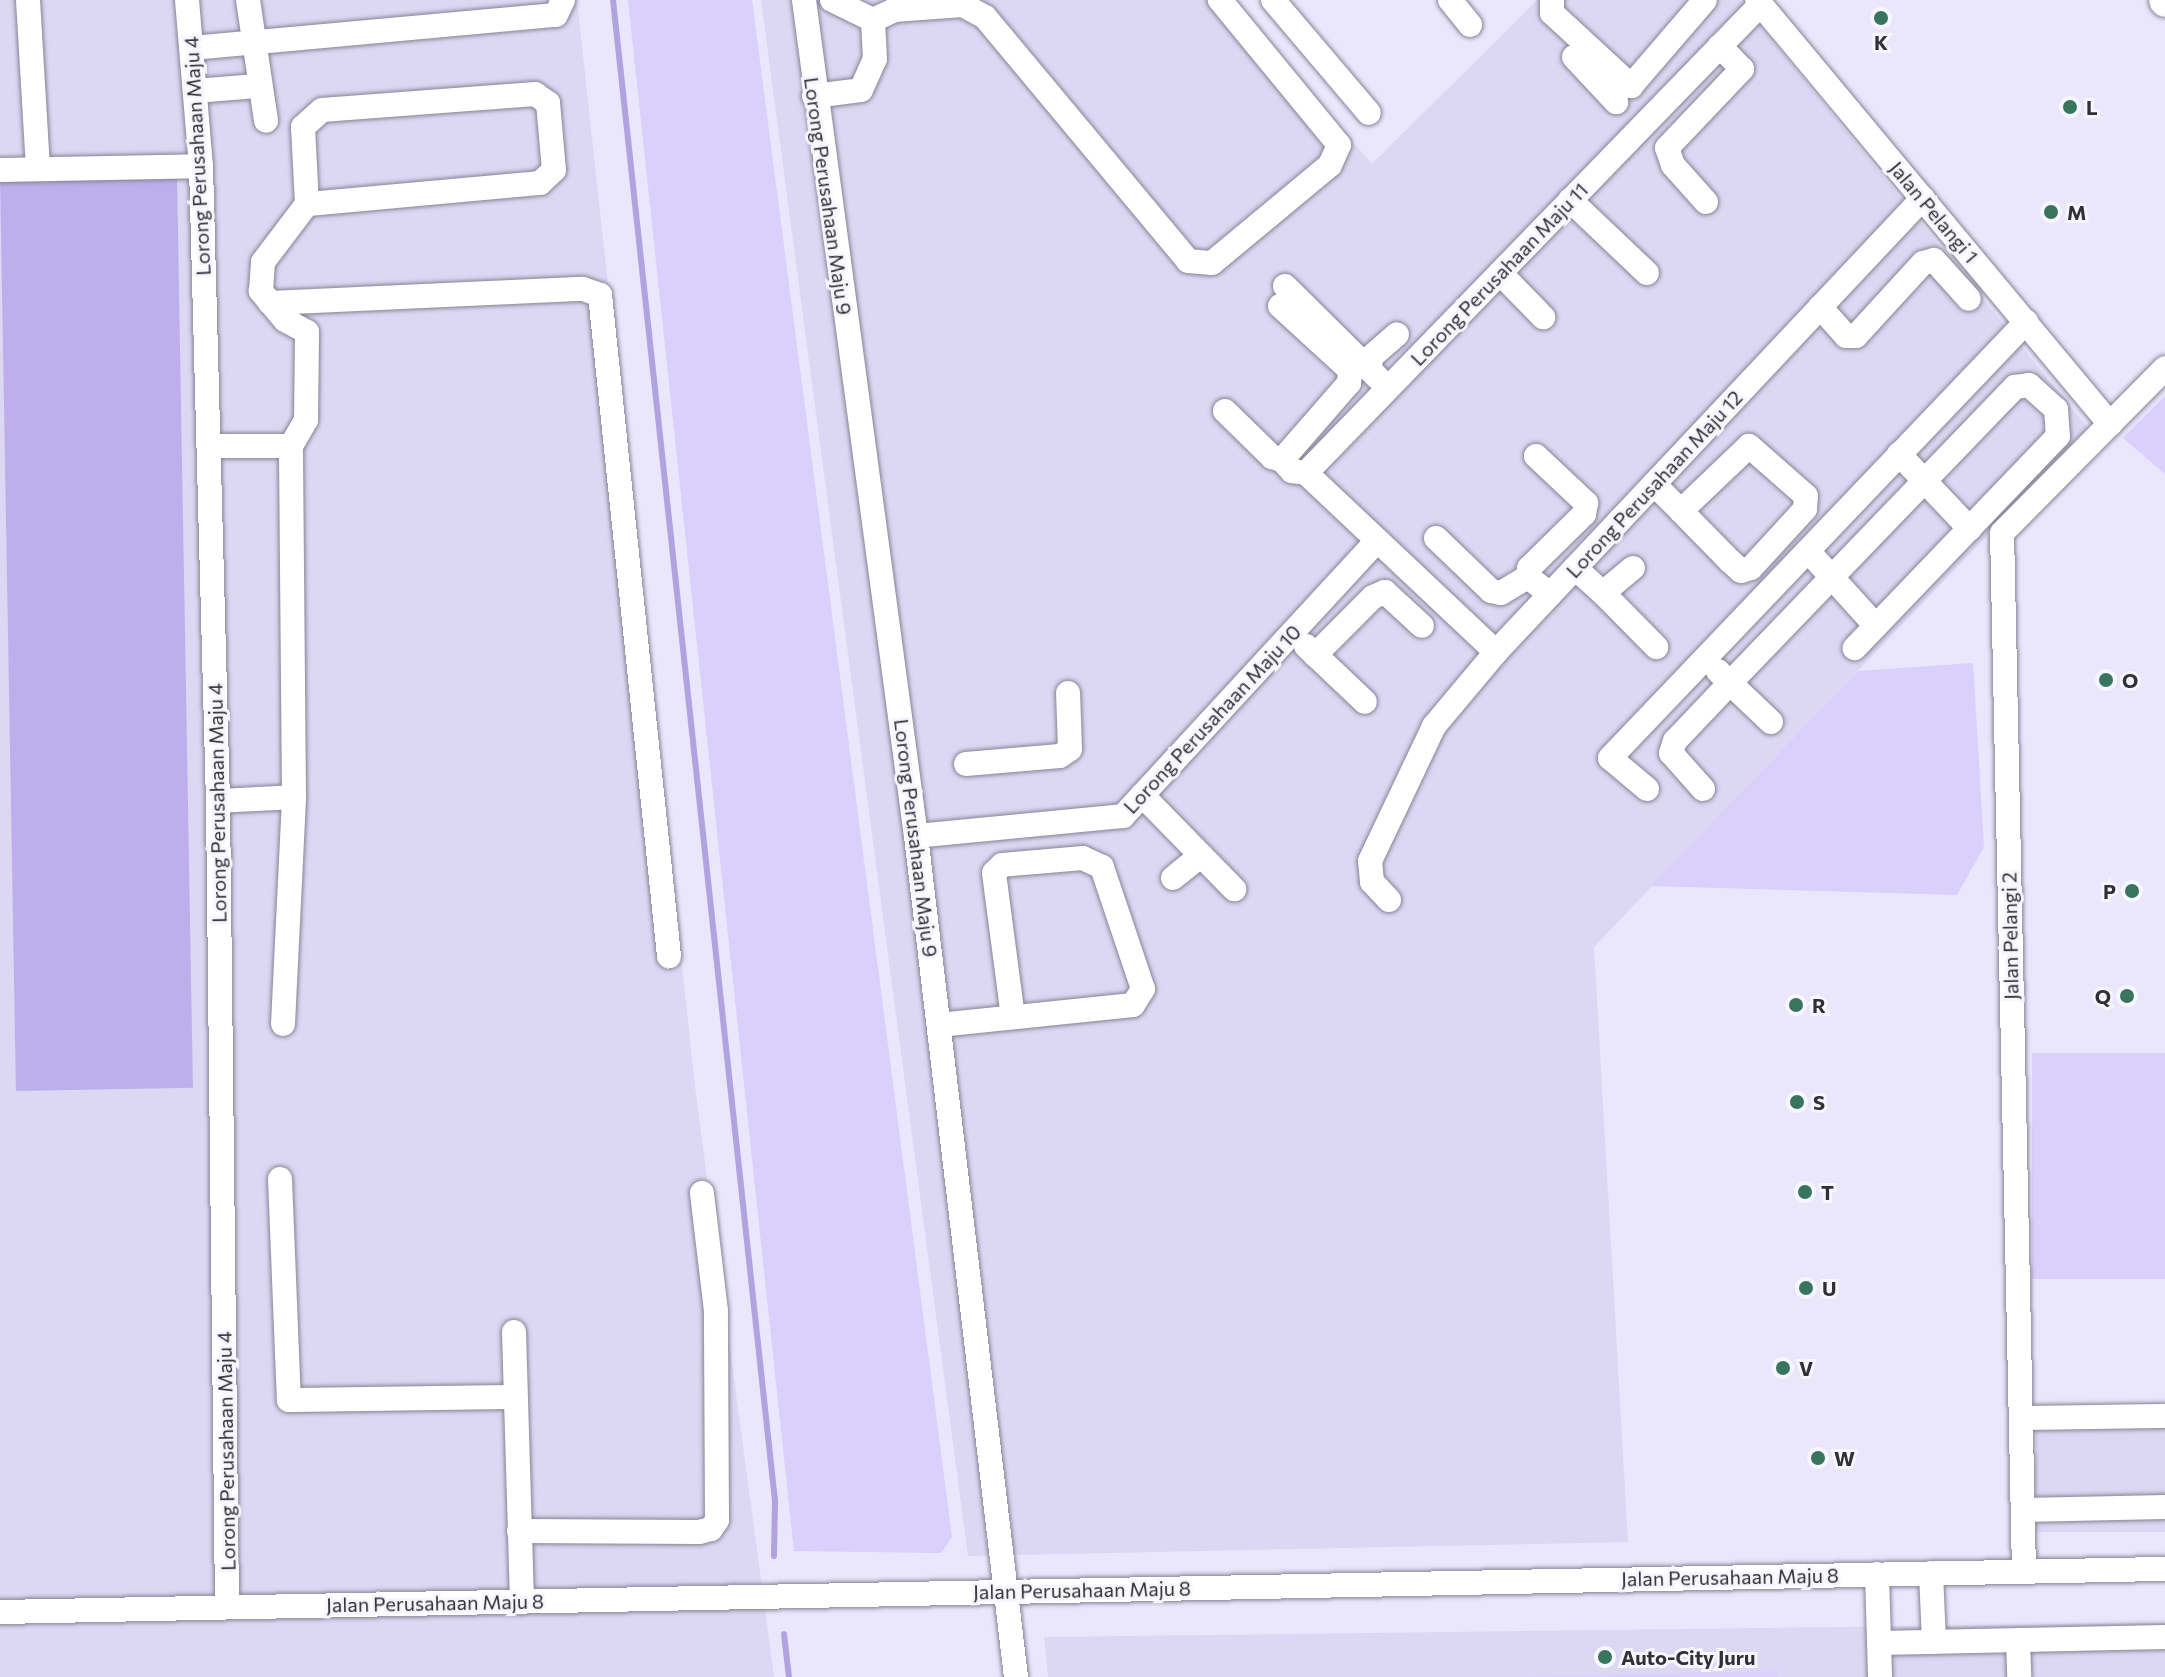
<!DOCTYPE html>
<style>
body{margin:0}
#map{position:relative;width:2165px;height:1677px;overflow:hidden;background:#eae6fc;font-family:Commissioner,sans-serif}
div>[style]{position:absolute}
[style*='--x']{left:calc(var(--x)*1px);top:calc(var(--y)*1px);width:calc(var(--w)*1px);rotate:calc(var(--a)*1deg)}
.built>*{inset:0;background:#dcd8f3;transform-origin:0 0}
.green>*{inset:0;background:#d9d0fc;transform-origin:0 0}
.forest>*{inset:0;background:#bcafec;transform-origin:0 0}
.stream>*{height:6px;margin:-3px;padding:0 3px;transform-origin:3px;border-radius:3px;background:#b0a3e0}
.roads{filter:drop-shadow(0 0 2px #868396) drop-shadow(0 0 2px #868396)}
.minor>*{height:24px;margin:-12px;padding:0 12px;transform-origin:12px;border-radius:12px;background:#fff}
.major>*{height:30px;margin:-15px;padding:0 15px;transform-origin:15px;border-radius:15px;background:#fff}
.dots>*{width:22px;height:22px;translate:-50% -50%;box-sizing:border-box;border:4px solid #f7f6fe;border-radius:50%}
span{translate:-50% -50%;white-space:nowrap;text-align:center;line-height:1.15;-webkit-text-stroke:6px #f7f6fe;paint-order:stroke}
.poi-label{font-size:20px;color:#312f37;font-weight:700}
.left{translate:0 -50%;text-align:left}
.right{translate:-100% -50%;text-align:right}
.street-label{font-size:20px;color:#312f37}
</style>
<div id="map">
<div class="built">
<div style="clip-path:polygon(0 0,577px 0,696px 1095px,774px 1677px,0 1677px)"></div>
<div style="clip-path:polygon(761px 0,1231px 0,1372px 164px,1537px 0,1739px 0,2089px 429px,1594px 947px,1628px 1542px,968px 1556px)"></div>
<div style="left:2165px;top:1411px;width:121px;height:129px;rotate:90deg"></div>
<div style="clip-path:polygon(2165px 1623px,2165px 1677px,1048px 1677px,1044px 1637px)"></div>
</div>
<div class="green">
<div style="clip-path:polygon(628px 0,752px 0,952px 1537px,941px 1553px,794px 1551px)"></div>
<div style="clip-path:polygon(2165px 396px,2165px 474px,2123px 438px)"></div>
<div style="clip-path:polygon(1973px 663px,1984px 847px,1957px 895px,1651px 886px,1858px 671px)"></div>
<div style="left:2165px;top:1053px;width:226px;height:133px;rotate:90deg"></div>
<div style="clip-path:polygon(1777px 1671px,1778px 1677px,1516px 1677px)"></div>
</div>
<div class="forest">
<div style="left:177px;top:175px;width:913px;height:177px;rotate:89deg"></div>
</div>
<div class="stream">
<div style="--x:613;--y:0;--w:1511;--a:83.84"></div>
<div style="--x:775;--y:1502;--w:54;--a:91.1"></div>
<div style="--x:784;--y:1634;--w:43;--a:83.4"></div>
</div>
<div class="roads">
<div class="minor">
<div style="--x:28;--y:0;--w:169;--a:86.6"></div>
<div style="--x:187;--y:0;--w:167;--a:85.2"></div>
<div style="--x:201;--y:166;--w:635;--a:88.47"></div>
<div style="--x:218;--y:801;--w:806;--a:89.36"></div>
<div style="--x:248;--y:0;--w:122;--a:81.5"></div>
<div style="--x:804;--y:0;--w:843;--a:82.37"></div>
<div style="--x:916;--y:836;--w:847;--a:83.22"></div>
<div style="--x:832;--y:0;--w:46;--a:26"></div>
<div style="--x:873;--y:20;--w:23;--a:-25"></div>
<div style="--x:894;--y:10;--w:69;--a:-4.1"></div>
<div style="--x:963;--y:5;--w:25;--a:29"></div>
<div style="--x:985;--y:17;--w:317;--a:50.2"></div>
<div style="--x:1188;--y:261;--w:24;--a:5"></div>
<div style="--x:1212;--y:263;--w:153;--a:-39.7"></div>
<div style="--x:1330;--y:165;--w:22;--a:-66"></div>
<div style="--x:1339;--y:145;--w:188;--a:-129.4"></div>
<div style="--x:1273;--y:0;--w:148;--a:49.7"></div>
<div style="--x:1450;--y:0;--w:32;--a:51"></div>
<div style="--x:1552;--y:0;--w:13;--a:90"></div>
<div style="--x:1552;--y:13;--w:108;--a:42.7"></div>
<div style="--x:1631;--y:86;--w:113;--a:-49.3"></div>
<div style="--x:1757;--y:0;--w:552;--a:50.22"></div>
<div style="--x:1761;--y:4;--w:653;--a:134.13"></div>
<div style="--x:1306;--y:473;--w:261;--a:43.3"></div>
<div style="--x:1496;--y:652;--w:623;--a:-46.76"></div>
<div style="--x:192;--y:48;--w:365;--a:-5.2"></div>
<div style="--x:556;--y:15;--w:17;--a:-65"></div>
<div style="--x:1574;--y:57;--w:62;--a:47"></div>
<div style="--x:195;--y:91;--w:62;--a:-4.6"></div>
<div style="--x:814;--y:96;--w:47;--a:-7.3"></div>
<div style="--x:861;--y:90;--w:34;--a:-66"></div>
<div style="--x:875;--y:59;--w:39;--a:-93"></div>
<div style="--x:0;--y:170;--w:201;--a:-1.1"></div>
<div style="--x:1570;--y:200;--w:106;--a:43.5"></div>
<div style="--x:1706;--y:202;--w:50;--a:-131.7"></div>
<div style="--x:1673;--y:165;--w:18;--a:-109"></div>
<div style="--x:1667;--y:148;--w:109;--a:-46.5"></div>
<div style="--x:1742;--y:69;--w:32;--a:-134"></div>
<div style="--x:1500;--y:273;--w:62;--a:45.7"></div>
<div style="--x:1285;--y:286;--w:118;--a:44.7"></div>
<div style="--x:270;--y:303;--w:313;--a:-2.6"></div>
<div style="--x:583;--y:289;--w:18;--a:19"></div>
<div style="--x:600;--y:295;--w:665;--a:84.04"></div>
<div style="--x:1280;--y:306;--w:95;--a:42.4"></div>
<div style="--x:1350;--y:370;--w:13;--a:94"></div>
<div style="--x:1349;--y:383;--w:102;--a:131"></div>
<div style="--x:1282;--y:460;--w:15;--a:48"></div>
<div style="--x:1292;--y:471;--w:14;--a:8"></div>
<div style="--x:1820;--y:307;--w:39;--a:48"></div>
<div style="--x:1846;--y:336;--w:10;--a:0"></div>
<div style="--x:1856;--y:336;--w:99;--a:-47.5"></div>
<div style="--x:1923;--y:263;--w:11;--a:-15"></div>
<div style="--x:1934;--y:260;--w:52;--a:48.1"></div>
<div style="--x:1378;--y:378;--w:13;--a:-135"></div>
<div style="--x:1369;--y:369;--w:13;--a:-77"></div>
<div style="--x:1372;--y:356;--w:33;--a:-41"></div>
<div style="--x:1225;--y:411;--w:66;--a:44.4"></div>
<div style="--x:1272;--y:457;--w:10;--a:17"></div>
<div style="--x:209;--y:446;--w:82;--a:0"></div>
<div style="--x:1899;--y:454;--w:103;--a:46.6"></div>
<div style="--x:1536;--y:456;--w:69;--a:43.2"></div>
<div style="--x:1586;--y:503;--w:11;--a:100"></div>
<div style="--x:1584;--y:514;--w:77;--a:135.5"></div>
<div style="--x:1529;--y:568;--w:9;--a:96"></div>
<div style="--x:1528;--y:577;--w:28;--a:38"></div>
<div style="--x:1654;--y:484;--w:38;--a:45"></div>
<div style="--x:1681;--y:511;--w:70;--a:45.6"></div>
<div style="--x:1730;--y:561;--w:15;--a:42"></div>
<div style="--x:1741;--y:571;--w:10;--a:-17"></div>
<div style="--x:1751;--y:568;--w:80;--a:-47.5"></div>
<div style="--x:1805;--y:509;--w:13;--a:-86"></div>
<div style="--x:1806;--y:496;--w:76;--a:-138.7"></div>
<div style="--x:1749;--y:446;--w:94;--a:136.3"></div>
<div style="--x:1436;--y:538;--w:76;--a:43.9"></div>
<div style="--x:1491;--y:591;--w:10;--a:11"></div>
<div style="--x:1501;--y:593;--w:31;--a:-31"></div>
<div style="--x:1808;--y:551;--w:101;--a:47.8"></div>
<div style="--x:1575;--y:568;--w:38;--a:42"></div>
<div style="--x:1603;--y:593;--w:39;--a:-40"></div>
<div style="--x:1603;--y:593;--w:76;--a:45.5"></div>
<div style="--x:1306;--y:646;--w:81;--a:43.5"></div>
<div style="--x:1315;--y:655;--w:82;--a:-45"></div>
<div style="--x:1373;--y:597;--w:13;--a:-23"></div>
<div style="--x:1385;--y:592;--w:50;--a:42.6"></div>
<div style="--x:1771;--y:722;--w:57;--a:-136.4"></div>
<div style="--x:1730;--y:683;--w:411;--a:-46.1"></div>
<div style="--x:2015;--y:387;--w:14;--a:-8"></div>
<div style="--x:2029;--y:385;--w:36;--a:42"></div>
<div style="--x:2056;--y:409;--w:27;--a:86"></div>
<div style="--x:2058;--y:436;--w:294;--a:133.8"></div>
<div style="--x:966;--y:764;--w:94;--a:-4.9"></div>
<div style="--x:1060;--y:756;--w:12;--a:-35"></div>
<div style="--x:1070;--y:749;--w:56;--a:-92"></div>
<div style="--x:1647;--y:789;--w:48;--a:-140"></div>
<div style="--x:1610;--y:758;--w:603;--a:-46.34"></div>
<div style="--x:1703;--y:789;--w:48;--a:-131.6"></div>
<div style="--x:1671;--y:753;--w:13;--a:-72"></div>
<div style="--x:1675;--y:741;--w:80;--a:-46.5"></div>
<div style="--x:1730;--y:683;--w:17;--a:-135"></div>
<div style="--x:1142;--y:795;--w:132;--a:45.6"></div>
<div style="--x:218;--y:801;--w:76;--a:-3"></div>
<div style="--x:916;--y:836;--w:208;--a:-5.5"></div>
<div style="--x:1123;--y:816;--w:374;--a:-47.3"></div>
<div style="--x:1173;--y:878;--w:36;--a:-39"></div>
<div style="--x:1389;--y:900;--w:25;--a:-133"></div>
<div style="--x:1372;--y:882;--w:21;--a:-95"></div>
<div style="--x:1370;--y:861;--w:149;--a:-64.6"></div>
<div style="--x:1434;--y:726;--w:97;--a:-50"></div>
<div style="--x:283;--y:1024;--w:227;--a:-87.2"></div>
<div style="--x:294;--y:797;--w:351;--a:-90.5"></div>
<div style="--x:291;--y:446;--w:30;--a:-60"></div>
<div style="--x:306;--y:420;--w:88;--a:-89.3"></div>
<div style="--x:307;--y:332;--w:25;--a:-151"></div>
<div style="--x:285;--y:320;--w:38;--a:-130"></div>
<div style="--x:261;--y:291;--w:29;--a:-86"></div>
<div style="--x:263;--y:262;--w:73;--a:-52.8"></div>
<div style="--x:307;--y:204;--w:77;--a:-93"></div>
<div style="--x:303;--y:127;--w:25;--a:-42"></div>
<div style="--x:322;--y:110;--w:214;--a:-4.3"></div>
<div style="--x:535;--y:94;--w:16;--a:35"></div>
<div style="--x:548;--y:103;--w:67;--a:84.9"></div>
<div style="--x:554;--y:170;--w:19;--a:137"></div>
<div style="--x:540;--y:183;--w:234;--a:174.8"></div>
<div style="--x:939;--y:1025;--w:195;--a:-5.9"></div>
<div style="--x:1133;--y:1005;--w:19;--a:-58"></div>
<div style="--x:1143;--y:989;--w:129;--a:-108.6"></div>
<div style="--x:1102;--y:867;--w:21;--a:-155"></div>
<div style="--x:1083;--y:858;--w:81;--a:175.1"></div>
<div style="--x:1002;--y:865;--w:11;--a:135"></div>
<div style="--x:994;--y:873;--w:145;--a:82.5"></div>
<div style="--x:280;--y:1179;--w:221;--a:87.7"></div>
<div style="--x:289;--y:1400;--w:225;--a:-0.8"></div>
<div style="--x:514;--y:1332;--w:269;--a:88.3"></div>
<div style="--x:2021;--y:1418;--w:144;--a:-0.8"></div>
<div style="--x:2023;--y:1510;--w:142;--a:-1.2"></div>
<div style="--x:519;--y:1531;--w:180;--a:0.3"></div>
<div style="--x:699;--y:1532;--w:12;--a:-14"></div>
<div style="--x:711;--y:1529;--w:11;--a:-56"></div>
<div style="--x:717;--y:1520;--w:209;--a:-90.3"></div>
<div style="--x:716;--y:1311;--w:119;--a:-96.8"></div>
<div style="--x:2024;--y:1572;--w:1039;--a:-91.21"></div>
<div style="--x:2002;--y:533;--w:232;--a:-45.3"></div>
<div style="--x:1931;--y:1573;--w:69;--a:87.5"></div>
<div style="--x:1877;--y:1574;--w:103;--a:88.3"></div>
<div style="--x:0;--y:1612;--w:2165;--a:-1.14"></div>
<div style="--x:2018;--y:1640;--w:37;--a:88"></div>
<div style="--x:1879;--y:1643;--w:286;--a:-1.2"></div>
</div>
<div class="major">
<div style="--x:2164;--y:0;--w:2;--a:63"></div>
</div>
</div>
<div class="dots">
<div style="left:1881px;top:18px;background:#38745e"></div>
<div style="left:2070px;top:107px;background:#38745e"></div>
<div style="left:2051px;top:212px;background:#38745e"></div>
<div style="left:2106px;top:680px;background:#38745e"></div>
<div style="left:2132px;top:891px;background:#38745e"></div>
<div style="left:2127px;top:996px;background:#38745e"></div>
<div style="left:1796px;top:1005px;background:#38745e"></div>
<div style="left:1797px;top:1102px;background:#38745e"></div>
<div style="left:1805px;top:1192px;background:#38745e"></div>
<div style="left:1806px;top:1288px;background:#38745e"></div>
<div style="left:1783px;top:1368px;background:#38745e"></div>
<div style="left:1818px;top:1458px;background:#38745e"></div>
<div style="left:1605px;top:1657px;background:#38745e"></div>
</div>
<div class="poi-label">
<span style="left:1881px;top:42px">K</span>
<span class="left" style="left:2086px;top:107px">L</span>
<span class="left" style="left:2067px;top:212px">M</span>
<span class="left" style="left:2122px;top:680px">O</span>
<span class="right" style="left:2116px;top:891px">P</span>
<span class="right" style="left:2111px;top:996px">Q</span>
<span class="left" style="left:1812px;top:1005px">R</span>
<span class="left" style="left:1813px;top:1102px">S</span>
<span class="left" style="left:1821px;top:1192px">T</span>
<span class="left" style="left:1822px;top:1288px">U</span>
<span class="left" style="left:1799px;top:1368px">V</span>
<span class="left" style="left:1834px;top:1458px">W</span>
<span class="left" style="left:1621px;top:1657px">Auto-City Juru</span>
</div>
<div class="street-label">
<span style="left:197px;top:156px;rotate:-93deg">Lorong Perusahaan Maju 4</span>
<span style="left:828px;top:196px;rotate:82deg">Lorong Perusahaan Maju 9</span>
<span style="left:1934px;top:212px;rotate:50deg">Jalan Pelangi 1</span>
<span style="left:1499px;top:274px;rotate:-46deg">Lorong Perusahaan Maju 11</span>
<span style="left:1654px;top:484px;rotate:-47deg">Lorong Perusahaan Maju 12</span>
<span style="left:1212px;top:719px;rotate:-47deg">Lorong Perusahaan Maju 10</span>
<span style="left:217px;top:803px;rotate:-91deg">Lorong Perusahaan Maju 4</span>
<span style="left:916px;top:838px;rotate:83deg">Lorong Perusahaan Maju 9</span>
<span style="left:2010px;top:936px;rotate:-91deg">Jalan Pelangi 2</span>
<span style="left:226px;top:1451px;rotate:-91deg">Lorong Perusahaan Maju 4</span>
<span style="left:1730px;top:1577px;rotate:-1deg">Jalan Perusahaan Maju 8</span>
<span style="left:1082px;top:1590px;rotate:-1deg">Jalan Perusahaan Maju 8</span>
<span style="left:435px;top:1603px;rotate:-1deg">Jalan Perusahaan Maju 8</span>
</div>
</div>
